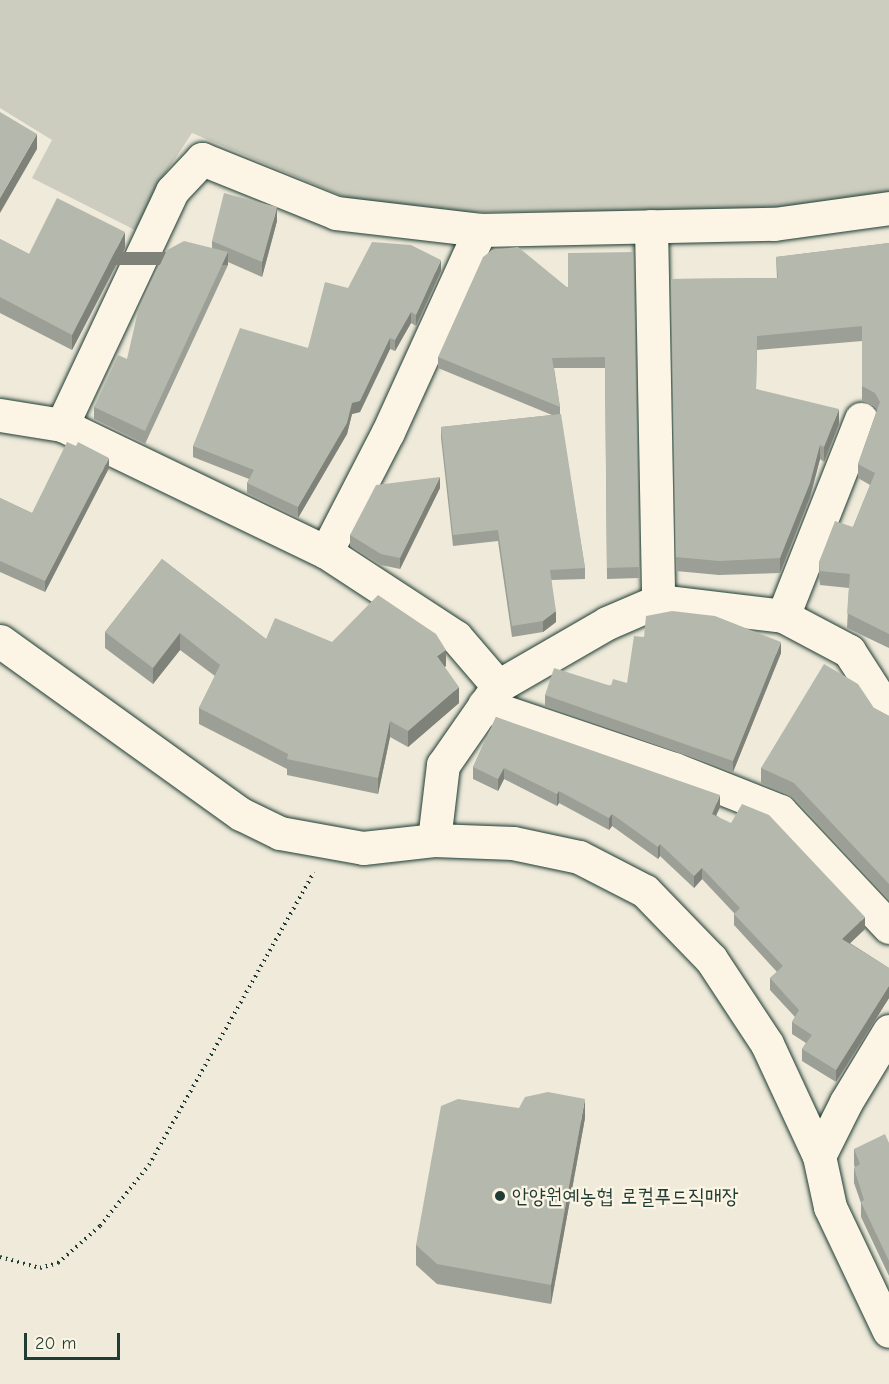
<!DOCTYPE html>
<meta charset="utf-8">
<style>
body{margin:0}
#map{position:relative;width:889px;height:1384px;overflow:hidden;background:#efeada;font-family:"Comic Neue","Poor Story",sans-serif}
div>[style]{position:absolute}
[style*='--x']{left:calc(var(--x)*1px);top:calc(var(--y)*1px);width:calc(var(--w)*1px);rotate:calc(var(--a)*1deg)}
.green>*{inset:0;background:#cccdbf}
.path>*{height:4px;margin-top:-2px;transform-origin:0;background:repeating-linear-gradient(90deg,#1f3d34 0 1.5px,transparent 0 6px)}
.roads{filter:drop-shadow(0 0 2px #1f3d34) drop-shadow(0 0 2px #1f3d34)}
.minor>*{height:33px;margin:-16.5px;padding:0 16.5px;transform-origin:16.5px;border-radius:16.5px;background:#fcf5e5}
.wall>*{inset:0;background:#9c9f95}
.shaded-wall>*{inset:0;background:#7f8279;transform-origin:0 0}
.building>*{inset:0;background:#b5b9ad}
.dots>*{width:16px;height:16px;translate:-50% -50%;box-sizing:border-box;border:3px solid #fcf5e5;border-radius:50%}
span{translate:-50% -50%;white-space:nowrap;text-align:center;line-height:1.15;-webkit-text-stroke:4.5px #fcf5e5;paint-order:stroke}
.poi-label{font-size:21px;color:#1f3d34}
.left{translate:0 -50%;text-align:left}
.scale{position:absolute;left:24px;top:1333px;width:96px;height:27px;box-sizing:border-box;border:3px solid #1f3d34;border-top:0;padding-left:8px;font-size:18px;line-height:21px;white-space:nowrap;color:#1f3d34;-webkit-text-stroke:4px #fcf5e5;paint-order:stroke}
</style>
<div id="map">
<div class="green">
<div style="clip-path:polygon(0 0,889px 0,889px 192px,759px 210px,465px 212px,350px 199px,192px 133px,159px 183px,135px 230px,32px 178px,52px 140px,0 108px)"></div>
</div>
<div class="path">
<div style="--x:0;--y:1257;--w:41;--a:15.4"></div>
<div style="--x:40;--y:1268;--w:19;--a:-16"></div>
<div style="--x:58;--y:1263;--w:56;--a:-41.4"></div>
<div style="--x:100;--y:1226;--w:78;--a:-51.2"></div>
<div style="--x:149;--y:1165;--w:336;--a:-60.6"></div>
</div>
<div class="roads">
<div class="minor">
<div style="--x:651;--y:226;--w:375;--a:88.9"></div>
<div style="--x:0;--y:415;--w:63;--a:9.2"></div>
<div style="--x:62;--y:425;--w:293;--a:25.7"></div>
<div style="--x:326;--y:552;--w:155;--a:33.2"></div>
<div style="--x:456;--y:637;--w:65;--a:49.4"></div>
<div style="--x:62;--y:425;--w:259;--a:-64.8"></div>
<div style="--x:172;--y:191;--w:44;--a:-46.8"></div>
<div style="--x:202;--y:159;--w:144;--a:21.9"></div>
<div style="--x:336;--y:213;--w:145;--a:6.7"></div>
<div style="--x:480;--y:230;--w:294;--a:-1.2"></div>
<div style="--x:774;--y:224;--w:116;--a:-7.9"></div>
<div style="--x:326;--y:552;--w:135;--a:-62.7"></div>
<div style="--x:388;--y:432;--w:222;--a:-65.5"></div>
<div style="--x:783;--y:616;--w:212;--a:-68.4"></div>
<div style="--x:0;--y:641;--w:297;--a:35.7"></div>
<div style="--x:241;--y:814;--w:43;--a:26"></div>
<div style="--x:280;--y:833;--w:84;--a:10.2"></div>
<div style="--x:363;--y:848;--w:71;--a:-6.4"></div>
<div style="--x:434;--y:840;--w:79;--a:2.2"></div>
<div style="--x:513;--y:843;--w:67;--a:12"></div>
<div style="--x:579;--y:857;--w:74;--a:27.3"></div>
<div style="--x:645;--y:891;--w:95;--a:45.9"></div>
<div style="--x:711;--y:959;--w:102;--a:56.6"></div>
<div style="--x:767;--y:1044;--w:123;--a:65.1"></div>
<div style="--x:819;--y:1156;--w:52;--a:77.8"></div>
<div style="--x:830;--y:1207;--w:137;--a:64.6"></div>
<div style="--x:484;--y:705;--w:200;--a:18.6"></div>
<div style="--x:674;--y:769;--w:114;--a:21.6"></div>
<div style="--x:780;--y:811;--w:159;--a:46.8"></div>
<div style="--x:434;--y:840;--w:76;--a:-83.2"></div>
<div style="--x:443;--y:765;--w:96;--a:-55.2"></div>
<div style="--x:498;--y:686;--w:126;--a:-30"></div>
<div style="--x:607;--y:623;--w:56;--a:-23.3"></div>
<div style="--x:658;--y:601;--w:126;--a:6.8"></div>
<div style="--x:783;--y:616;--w:75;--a:27.9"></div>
<div style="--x:849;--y:651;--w:74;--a:57.2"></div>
<div style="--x:819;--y:1156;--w:60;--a:-63.4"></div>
<div style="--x:846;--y:1102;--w:83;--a:-58.8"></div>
</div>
</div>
<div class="wall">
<div style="clip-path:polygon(277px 221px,262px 277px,228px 262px,228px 265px,145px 444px,94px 419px,94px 407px,127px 359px,212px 248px,212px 241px)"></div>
<div style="clip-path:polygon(0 239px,29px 254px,125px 248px,72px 350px,0 313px)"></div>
<div style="clip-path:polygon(889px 243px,889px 648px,847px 628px,849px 588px,820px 585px,819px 577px,819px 562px,853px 527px,870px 485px,858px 478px,858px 464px,877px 410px,875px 407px,862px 401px,862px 341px,757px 350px,756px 389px,839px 424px,824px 462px,820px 459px,810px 497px,780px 573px,719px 575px,676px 571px,671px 279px,777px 278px,776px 257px)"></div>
<div style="clip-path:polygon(633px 252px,639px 578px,607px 579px,605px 368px,554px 368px,560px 407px,560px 414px,585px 568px,585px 579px,551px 580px,556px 622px,543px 632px,512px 637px,498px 541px,453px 546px,441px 438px,441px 427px,552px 415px,438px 368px,438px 357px)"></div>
<div style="clip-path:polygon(441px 271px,416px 326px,411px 323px,395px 351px,390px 349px,360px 412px,352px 414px,347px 434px,298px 518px,247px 493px,247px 483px,249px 479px,193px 457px,193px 446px,308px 348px,348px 288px)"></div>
<div style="clip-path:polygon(109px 468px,45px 592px,0 572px,0 498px,32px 513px)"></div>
<div style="clip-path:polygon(440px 488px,400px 569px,381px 565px,350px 546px,350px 535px)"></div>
<div style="clip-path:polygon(162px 559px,266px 639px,332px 642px,446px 666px,444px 667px,459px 703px,408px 747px,390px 737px,378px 794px,287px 775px,287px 769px,199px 724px,199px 708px,215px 676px,180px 650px,153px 684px,105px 648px,105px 632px)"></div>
<div style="clip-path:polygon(781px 653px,733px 772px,545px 706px,545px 695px,627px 683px)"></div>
<div style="clip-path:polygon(874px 708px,889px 716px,889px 900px,794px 798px,761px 783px,761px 768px)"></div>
<div style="clip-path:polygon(496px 717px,720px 807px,716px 815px,865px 929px,850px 943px,889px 968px,889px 998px,836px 1082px,802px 1061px,802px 1049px,806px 1043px,792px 1034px,792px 1022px,795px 1017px,770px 990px,770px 978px,777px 972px,734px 925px,734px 913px,702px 879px,694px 888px,660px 856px,658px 859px,612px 826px,609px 830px,559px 803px,557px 806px,504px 779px,498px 791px,473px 779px,473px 767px)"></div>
<div style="clip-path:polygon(585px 1118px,551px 1304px,437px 1284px,416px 1265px,416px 1245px)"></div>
<div style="clip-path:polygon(889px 1143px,889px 1276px,861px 1217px,861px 1203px,854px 1183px,854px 1168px,855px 1167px,854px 1165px,854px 1149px)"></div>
</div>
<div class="shaded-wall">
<div style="clip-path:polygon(37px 134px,37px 149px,0 213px,0 198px)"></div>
<div style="clip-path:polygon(277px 207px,277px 221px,262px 277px,262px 262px)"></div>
<div style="clip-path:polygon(125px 232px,125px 248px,72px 350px,72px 335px)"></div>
<div style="left:228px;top:252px;width:13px;height:197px;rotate:90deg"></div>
<div style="clip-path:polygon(441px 260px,441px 271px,416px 326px,416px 315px)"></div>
<div style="clip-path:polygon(411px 312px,411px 323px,395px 351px,395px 340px)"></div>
<div style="clip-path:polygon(390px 338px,390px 349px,360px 412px,352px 414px,347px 434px,298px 518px,298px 507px,352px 403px)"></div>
<div style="clip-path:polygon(839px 409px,839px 424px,824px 462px,824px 447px)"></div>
<div style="clip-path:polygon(820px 445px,820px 459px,810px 497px,780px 573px,780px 558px)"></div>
<div style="clip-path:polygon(109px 458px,109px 468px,45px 592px,45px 581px)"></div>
<div style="clip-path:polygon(440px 477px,440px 488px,400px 569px,400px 558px)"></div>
<div style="clip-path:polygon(556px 611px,556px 622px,543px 632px,543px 621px)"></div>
<div style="clip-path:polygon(180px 633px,180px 650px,153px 684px,153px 668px)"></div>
<div style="clip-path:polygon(781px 642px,781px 653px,733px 772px,733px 761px)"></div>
<div style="clip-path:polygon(446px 650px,446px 666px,437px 672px,437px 656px)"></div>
<div style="clip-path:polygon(459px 687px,459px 703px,408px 747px,408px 731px)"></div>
<div style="clip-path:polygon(390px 721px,390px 737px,378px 794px,378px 778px)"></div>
<div style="clip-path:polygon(504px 768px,504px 779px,498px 791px,498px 779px)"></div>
<div style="clip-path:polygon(559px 791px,559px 803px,557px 806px,557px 794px)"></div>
<div style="clip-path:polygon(720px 795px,720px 807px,712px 825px,712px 814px)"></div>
<div style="clip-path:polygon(612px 814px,612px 826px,609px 830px,609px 818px)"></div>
<div style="clip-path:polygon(660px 844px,660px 856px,658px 859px,658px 847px)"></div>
<div style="clip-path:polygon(702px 868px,702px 879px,694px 888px,694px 876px)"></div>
<div style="clip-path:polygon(865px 917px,865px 929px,842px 951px,842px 939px)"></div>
<div style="clip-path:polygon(889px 986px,889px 998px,836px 1082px,836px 1070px)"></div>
<div style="clip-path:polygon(585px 1099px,585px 1118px,551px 1304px,551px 1285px)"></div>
</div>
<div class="building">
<div style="clip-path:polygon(0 112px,37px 134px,0 198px)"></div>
<div style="clip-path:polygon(224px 193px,277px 207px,262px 262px,212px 241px)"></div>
<div style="clip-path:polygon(57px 198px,125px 232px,72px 335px,0 297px,0 239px,29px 254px)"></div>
<div style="clip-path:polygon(184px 241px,228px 252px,145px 431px,94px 407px,118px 355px,127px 359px,138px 311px,167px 250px)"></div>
<div style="clip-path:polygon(372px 242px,411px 245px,441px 260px,416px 315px,411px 312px,395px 340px,390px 338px,360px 401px,352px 403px,347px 423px,298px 507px,247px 483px,254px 470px,193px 446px,240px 328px,308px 348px,325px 282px,348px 288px)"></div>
<div style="clip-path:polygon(889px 243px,889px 634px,847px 613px,850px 574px,820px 571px,819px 562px,835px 521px,853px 527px,875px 473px,858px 464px,880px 402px,875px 393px,862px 386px,862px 326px,757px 336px,756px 389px,839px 409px,824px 447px,820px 445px,810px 483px,780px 558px,719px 561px,676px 557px,671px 279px,778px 278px,776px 257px)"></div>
<div style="clip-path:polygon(518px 247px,568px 288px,568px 253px,633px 252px,639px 567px,607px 568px,605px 357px,552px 358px,560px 407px,438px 357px,483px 257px,492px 250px)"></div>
<div style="clip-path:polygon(561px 414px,585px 568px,550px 570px,556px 611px,543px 621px,512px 626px,498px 530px,453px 535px,441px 427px)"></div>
<div style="clip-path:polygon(67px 442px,76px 446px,78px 442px,109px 458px,45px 581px,0 561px,0 498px,32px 513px)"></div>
<div style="clip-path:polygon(440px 477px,400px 558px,381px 554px,350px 535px,376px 485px)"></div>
<div style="clip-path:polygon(162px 559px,266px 639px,275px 618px,332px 642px,378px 595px,436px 634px,446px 650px,437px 656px,459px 687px,408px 731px,390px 721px,378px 778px,287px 759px,288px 754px,199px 708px,220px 665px,180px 633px,153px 668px,105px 632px)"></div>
<div style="clip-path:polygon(672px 611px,715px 616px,781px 642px,733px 761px,545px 695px,554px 668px,611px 686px,613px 679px,627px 683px,634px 636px,644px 637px,646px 616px)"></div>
<div style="clip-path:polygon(824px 664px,858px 684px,874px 708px,889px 716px,889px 884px,794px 783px,761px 768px)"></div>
<div style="clip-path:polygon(496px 717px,720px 795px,712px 814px,731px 823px,742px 804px,769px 815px,865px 917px,842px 939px,889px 968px,889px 986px,836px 1070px,802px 1049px,812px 1035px,792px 1022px,799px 1010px,770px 978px,783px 966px,734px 914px,740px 908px,702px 868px,694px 876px,660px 844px,658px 847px,612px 814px,609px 818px,559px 791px,557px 794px,504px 768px,498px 779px,473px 767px)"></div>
<div style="clip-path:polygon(548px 1092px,585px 1099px,551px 1285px,437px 1264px,416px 1245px,441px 1106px,458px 1099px,519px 1108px,525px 1097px)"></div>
<div style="clip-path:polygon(885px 1134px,889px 1143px,889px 1261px,861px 1202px,864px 1200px,854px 1168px,860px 1164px,854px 1149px)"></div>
</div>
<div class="dots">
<div style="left:500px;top:1196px;background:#1f3d34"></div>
</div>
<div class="poi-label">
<span class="left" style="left:512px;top:1196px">안양원예농협 로컬푸드직매장</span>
</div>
<div class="scale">20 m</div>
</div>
